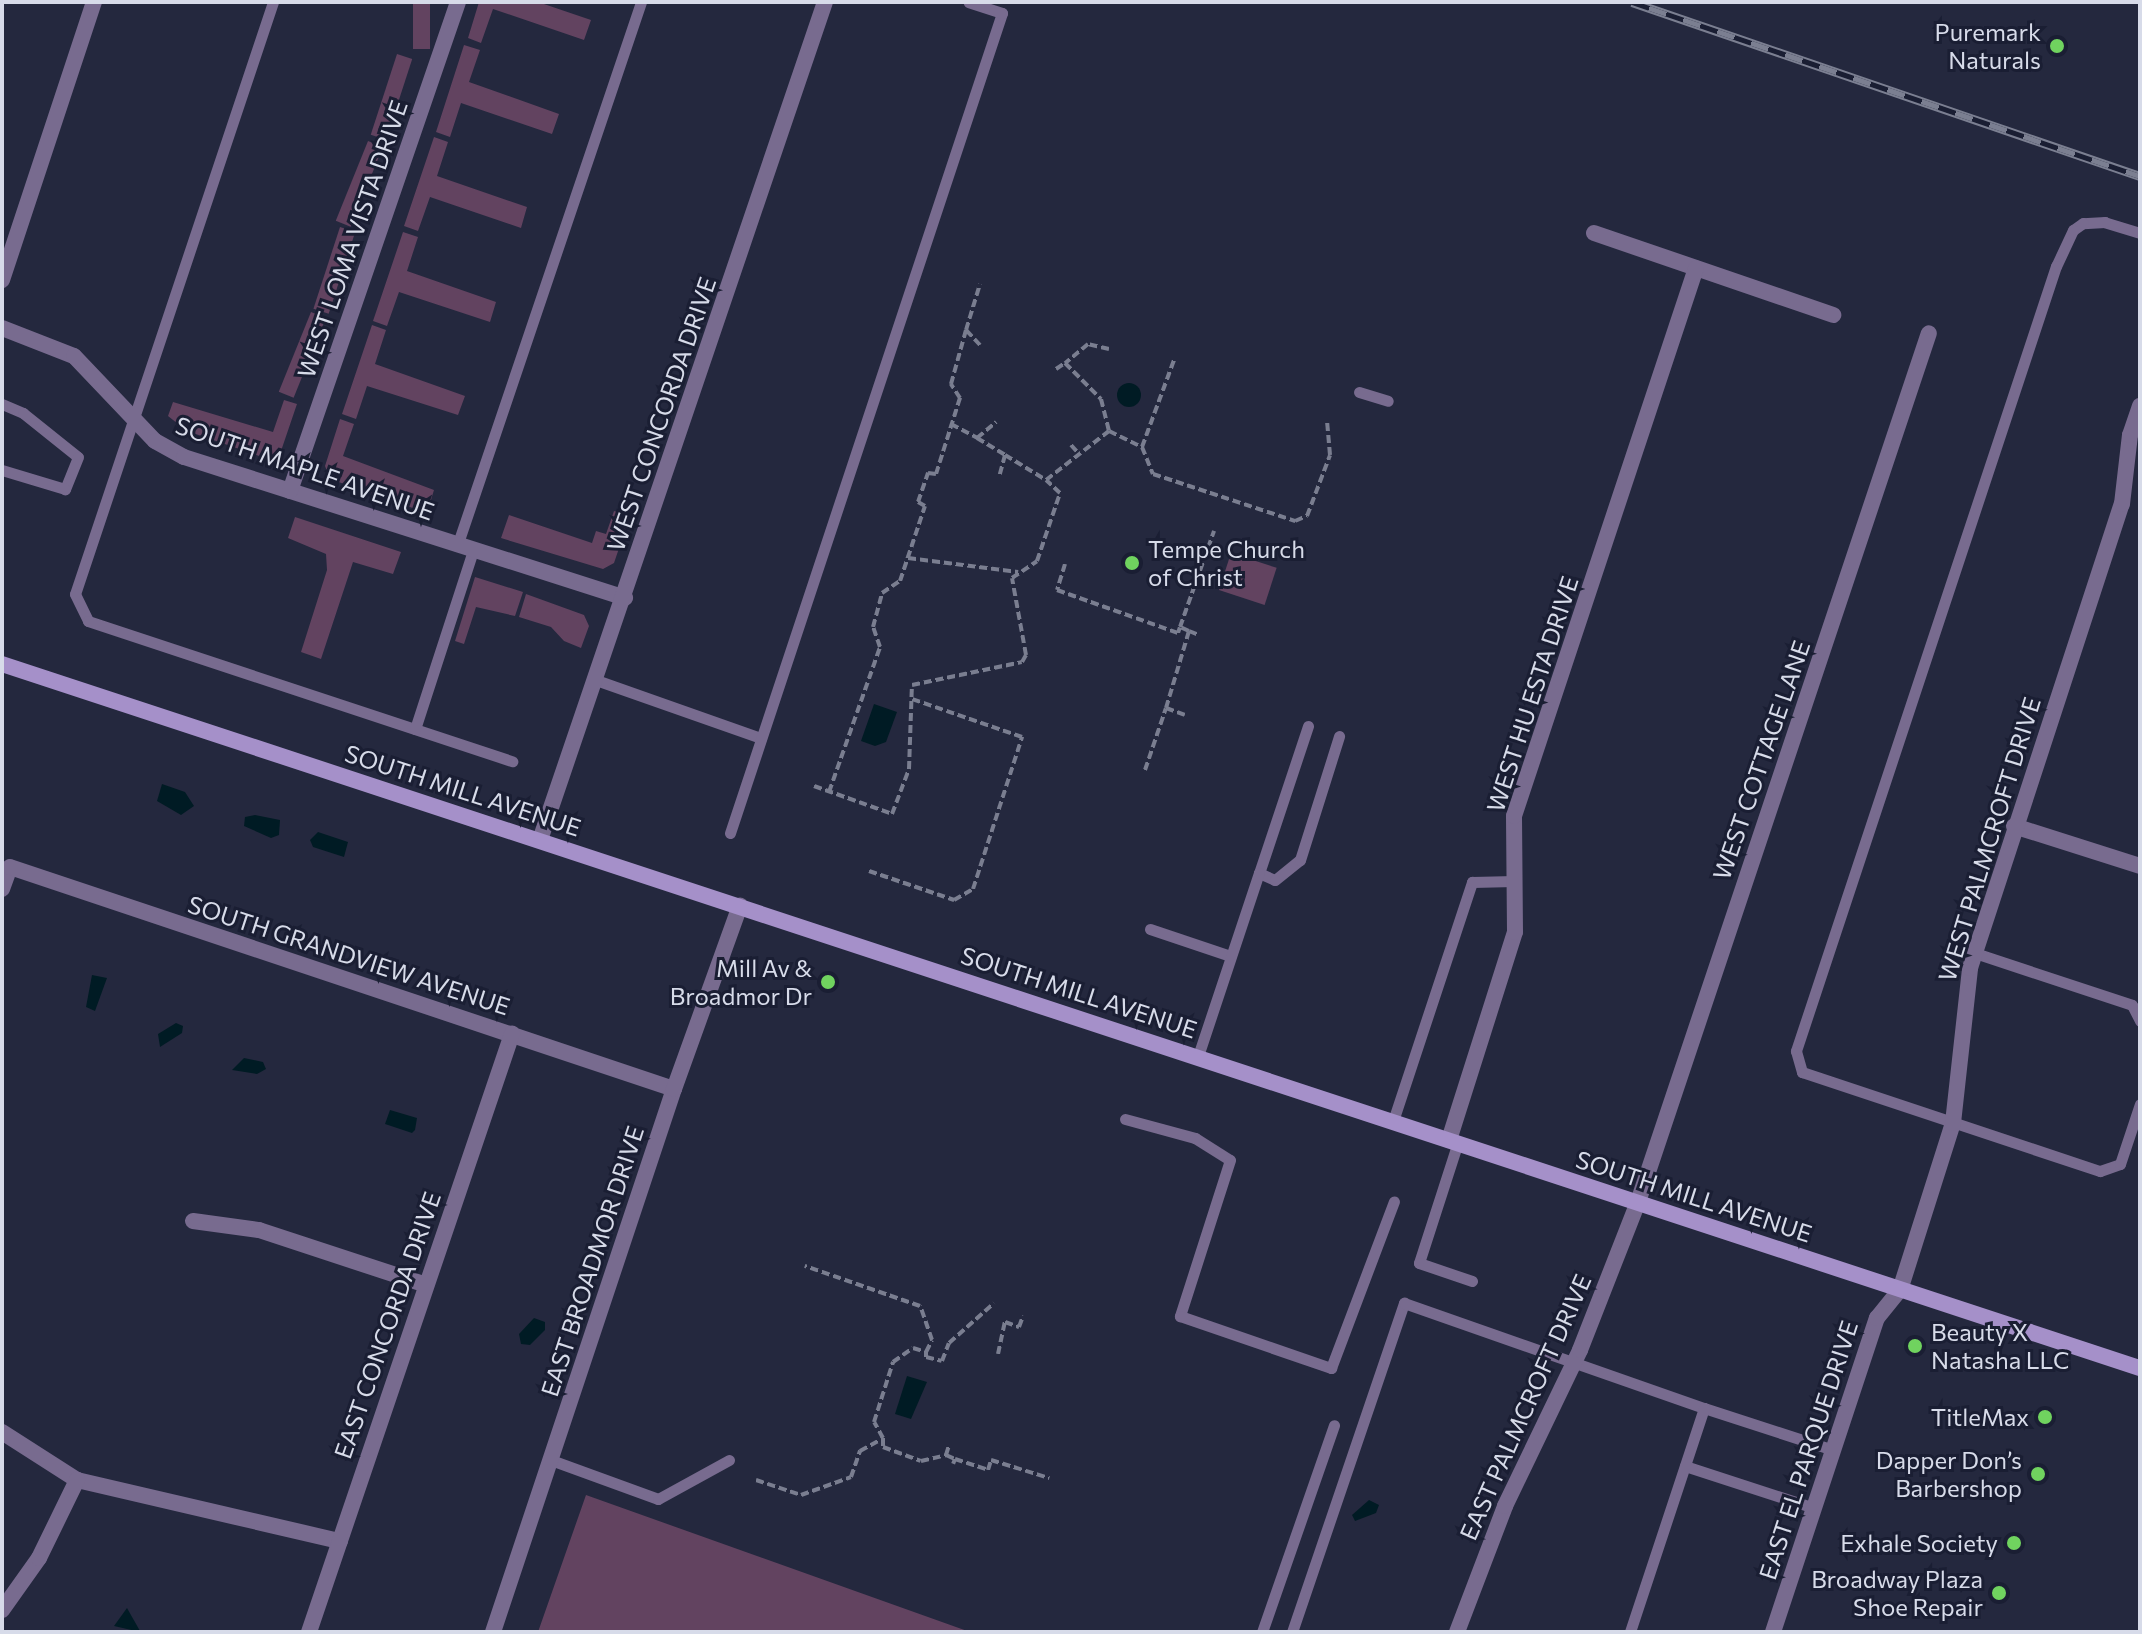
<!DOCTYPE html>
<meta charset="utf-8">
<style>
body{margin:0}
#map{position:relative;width:2142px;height:1634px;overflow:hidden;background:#24283e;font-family:Commissioner,sans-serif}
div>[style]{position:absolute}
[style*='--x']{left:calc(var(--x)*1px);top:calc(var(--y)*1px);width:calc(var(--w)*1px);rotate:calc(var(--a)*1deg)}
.green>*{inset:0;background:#624360;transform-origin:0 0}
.water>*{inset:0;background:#001b24}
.round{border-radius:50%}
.path>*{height:4px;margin-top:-2px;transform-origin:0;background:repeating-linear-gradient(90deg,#7a7e90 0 8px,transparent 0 12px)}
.service>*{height:11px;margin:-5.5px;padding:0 5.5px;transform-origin:5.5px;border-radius:5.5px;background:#786b8f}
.minor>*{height:16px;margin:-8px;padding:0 8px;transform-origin:8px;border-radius:8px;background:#786b8f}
.secondary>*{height:16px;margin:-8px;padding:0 8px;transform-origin:8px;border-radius:8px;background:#a590c9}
.rail>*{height:9px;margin-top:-4.5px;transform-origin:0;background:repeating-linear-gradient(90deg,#1a1e33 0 18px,#7b7f91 0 36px);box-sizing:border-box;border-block:2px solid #7b7f91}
.dots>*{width:22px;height:22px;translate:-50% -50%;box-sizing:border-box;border:4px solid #1a1e33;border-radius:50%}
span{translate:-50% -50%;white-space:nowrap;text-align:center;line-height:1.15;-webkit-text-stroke:6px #1a1e33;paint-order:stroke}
.poi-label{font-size:24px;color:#d7dbe9}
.right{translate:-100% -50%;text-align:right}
.left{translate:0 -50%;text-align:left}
.street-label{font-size:24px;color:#d7dbe9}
.frame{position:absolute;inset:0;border:4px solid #d7dbe9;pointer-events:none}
</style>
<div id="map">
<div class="green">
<div style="left:413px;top:2px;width:17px;height:47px"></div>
<div style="clip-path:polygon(479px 2px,538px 2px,591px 20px,584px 40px,493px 9px,481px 43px,468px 38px)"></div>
<div style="clip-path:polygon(464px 45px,480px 50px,469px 82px,559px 114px,552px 134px,461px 103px,450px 137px,436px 132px)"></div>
<div style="left:397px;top:54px;width:16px;height:85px;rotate:18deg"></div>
<div style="clip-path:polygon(434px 137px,448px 142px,437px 176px,527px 207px,521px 228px,430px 197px,418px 231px,404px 226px)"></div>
<div style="left:368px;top:141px;width:16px;height:86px;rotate:22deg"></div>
<div style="left:340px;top:227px;width:16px;height:86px;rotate:18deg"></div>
<div style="clip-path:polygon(403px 232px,418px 237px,407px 271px,496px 302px,490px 322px,399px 292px,387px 326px,373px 321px)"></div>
<div style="left:311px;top:312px;width:16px;height:86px;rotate:22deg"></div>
<div style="clip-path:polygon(372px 325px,386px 330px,375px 364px,465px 396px,458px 415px,367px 386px,356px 419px,342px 414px)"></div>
<div style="clip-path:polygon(284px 400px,297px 404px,281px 451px,268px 459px,187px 431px,168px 416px,173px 402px,273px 432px)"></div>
<div style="clip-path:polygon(340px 419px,354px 424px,343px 456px,434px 490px,427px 513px,330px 479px,325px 466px)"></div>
<div style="clip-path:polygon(614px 511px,630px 516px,614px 563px,603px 569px,501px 538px,509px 515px,592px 543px,596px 531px,606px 534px)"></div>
<div style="clip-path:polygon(295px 517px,401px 552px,393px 574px,353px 562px,321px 659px,301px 652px,327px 570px,326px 554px,288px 538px)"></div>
<div style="left:1231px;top:553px;width:48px;height:39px;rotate:18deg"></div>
<div style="clip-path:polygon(475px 577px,523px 592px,515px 616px,476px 607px,464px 644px,455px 641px)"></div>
<div style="clip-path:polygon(526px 594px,584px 615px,589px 626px,581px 648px,564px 641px,551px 627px,519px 617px)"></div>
<div style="clip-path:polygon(586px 1495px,970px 1632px,971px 1632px,538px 1632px)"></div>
</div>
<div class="water">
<div class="round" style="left:1117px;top:383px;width:24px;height:24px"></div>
<div style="clip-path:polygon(874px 704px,897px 712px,886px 742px,875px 746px,861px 741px)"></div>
<div style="clip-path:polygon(162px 784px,185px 792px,194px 806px,181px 815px,157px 801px)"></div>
<div style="clip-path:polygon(255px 815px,280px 820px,279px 835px,271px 838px,244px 826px,245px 817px)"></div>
<div style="clip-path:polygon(318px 832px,348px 842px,344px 857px,313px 847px,310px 840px)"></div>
<div style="clip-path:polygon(92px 975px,107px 978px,95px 1011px,86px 1007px)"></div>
<div style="clip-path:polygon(176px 1023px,183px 1026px,182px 1033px,160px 1047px,158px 1034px)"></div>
<div style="clip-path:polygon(244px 1058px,263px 1062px,266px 1069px,257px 1074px,232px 1070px)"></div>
<div style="clip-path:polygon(390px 1110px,417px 1118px,415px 1130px,412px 1133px,385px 1124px)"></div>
<div style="clip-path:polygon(534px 1318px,545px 1322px,545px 1330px,530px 1345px,521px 1344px,519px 1334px)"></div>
<div style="clip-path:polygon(907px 1376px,927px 1382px,911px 1419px,895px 1414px)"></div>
<div style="clip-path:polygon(1369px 1500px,1379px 1505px,1376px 1513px,1355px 1521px,1352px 1515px)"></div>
<div style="clip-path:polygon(127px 1608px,140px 1631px,140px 1632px,114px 1626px)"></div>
</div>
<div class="path">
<div style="--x:980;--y:345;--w:21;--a:-133"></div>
<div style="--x:966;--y:330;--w:48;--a:-73.1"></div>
<div style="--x:1109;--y:349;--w:22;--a:-167"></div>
<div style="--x:1088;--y:344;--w:30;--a:140"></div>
<div style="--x:1065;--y:363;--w:51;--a:45"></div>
<div style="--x:1101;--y:399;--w:33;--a:76"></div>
<div style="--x:1056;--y:369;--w:11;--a:-34"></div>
<div style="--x:951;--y:424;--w:30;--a:28"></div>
<div style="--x:977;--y:438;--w:25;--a:-40"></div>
<div style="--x:1109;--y:431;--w:37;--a:26"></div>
<div style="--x:1142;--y:447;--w:93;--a:-69.8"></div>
<div style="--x:977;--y:438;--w:33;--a:31"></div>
<div style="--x:1005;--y:455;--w:20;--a:105"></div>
<div style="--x:1071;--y:445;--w:12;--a:48"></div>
<div style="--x:1142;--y:447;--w:29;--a:68"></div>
<div style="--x:1153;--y:474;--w:150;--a:18.3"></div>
<div style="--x:1295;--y:521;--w:13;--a:-23"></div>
<div style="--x:1307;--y:516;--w:65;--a:-69.3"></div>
<div style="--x:1330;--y:455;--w:36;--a:-95"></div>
<div style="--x:1005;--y:455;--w:48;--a:31.4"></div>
<div style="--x:1046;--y:480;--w:80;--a:-37.9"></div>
<div style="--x:908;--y:558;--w:111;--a:7.3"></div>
<div style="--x:1065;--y:564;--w:27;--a:107"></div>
<div style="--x:1057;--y:590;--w:128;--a:19.6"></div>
<div style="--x:1178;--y:633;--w:6;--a:-72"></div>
<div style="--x:1189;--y:631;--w:10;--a:-156"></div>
<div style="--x:1180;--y:627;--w:102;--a:-70.5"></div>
<div style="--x:1166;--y:708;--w:80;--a:-73.4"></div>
<div style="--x:1189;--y:631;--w:11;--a:22"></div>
<div style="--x:1145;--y:770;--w:65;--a:-71.3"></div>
<div style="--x:1166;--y:708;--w:20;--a:20"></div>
<div style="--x:814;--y:786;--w:83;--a:19.7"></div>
<div style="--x:892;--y:814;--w:48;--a:-69.3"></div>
<div style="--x:909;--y:769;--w:84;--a:-88"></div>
<div style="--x:912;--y:685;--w:112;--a:-11.8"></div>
<div style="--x:1022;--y:662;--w:8;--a:-60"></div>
<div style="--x:1026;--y:655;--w:78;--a:-100.3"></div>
<div style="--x:1012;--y:578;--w:30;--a:-34"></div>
<div style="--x:1037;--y:561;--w:72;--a:-71.3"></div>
<div style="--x:1060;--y:493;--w:19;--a:-137"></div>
<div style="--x:829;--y:792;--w:154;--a:-70.6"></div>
<div style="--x:880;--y:647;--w:21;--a:-109"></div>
<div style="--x:873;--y:627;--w:35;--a:-75"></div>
<div style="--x:882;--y:593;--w:22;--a:-34"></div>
<div style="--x:900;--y:581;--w:79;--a:-71.6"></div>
<div style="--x:925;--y:506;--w:8;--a:-150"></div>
<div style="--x:918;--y:502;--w:31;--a:-71"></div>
<div style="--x:928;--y:473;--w:8;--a:7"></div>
<div style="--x:936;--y:474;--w:80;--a:-72.5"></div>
<div style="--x:960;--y:398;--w:17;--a:-123"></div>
<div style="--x:951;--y:384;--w:56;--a:-74.5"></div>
<div style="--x:869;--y:871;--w:90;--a:18.8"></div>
<div style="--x:954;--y:900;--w:22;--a:-30"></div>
<div style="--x:973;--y:889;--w:160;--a:-72.1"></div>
<div style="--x:1022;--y:737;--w:116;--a:-160.9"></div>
<div style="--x:926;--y:1352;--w:5;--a:90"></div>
<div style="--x:926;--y:1357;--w:16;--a:14"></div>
<div style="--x:942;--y:1361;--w:19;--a:-69"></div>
<div style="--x:949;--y:1343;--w:60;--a:-41.6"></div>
<div style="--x:998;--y:1354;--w:33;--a:-78"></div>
<div style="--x:1005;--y:1322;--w:15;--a:20"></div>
<div style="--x:1019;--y:1327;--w:12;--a:-70"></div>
<div style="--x:883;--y:1438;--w:9;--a:90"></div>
<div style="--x:883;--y:1447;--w:40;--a:20.2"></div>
<div style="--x:921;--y:1461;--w:26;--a:-13"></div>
<div style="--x:946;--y:1455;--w:10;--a:-73"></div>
<div style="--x:946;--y:1455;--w:10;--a:24"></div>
<div style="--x:955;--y:1459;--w:5;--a:112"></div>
<div style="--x:955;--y:1459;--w:35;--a:18"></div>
<div style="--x:988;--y:1470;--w:10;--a:-73"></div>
<div style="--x:991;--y:1460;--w:61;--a:17.2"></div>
<div style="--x:756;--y:1480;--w:47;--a:18.4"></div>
<div style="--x:801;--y:1495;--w:53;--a:-19.8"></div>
<div style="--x:851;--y:1477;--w:28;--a:-71"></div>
<div style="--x:860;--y:1451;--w:26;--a:-29"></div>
<div style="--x:883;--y:1438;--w:18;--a:-119"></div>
<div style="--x:874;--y:1422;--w:63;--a:-72.4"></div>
<div style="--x:893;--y:1362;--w:24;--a:-35"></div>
<div style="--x:913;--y:1348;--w:14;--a:17"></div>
<div style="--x:926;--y:1352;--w:13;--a:-63"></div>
<div style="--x:932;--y:1340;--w:36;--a:-109"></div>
<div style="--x:920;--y:1306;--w:122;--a:-160.8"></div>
</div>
<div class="service">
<div style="--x:273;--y:2;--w:624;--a:108.49"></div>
<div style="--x:75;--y:594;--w:30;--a:64"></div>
<div style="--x:88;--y:621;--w:447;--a:18.3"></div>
<div style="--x:2140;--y:233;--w:37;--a:-163"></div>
<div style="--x:2105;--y:222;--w:22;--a:177"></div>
<div style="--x:2083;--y:223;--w:12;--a:145"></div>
<div style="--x:2073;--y:230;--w:40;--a:115"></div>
<div style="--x:2056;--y:266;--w:827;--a:108.33"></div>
<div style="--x:1796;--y:1051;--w:22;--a:74"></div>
<div style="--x:1802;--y:1072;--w:314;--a:18.4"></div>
<div style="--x:2100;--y:1171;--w:21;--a:-19"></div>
<div style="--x:2120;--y:1164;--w:63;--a:-71.6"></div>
<div style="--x:1359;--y:392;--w:30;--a:17"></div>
<div style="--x:2;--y:404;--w:23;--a:23"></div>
<div style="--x:23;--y:413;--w:70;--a:38.7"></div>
<div style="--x:78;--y:457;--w:35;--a:112"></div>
<div style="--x:65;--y:489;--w:66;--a:-163.2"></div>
<div style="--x:457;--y:546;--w:574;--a:-71.31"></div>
<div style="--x:596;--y:680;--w:175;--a:19.4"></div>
<div style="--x:1308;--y:726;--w:155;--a:108.4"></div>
<div style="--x:1259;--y:873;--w:17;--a:24"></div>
<div style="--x:1275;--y:880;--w:32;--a:-39"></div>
<div style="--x:1300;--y:860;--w:130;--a:-72.5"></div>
<div style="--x:415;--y:729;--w:188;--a:-72"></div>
<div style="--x:730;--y:833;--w:864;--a:-71.65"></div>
<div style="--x:1002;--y:13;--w:35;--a:-162"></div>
<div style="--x:1150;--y:929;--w:84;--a:18.6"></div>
<div style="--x:1975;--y:953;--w:165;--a:18.3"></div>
<div style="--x:2132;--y:1005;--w:18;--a:63"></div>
<div style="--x:1198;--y:1056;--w:193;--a:-71.6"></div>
<div style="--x:1125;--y:1119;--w:73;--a:15.2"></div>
<div style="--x:1195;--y:1138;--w:41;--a:32.2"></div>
<div style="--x:1230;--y:1160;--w:164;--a:107.8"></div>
<div style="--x:1180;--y:1316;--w:160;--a:19"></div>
<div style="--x:1331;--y:1368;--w:178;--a:-69.3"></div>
<div style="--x:1393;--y:1121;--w:252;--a:-71.7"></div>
<div style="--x:1472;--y:882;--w:42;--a:-1.4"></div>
<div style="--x:1458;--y:1142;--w:127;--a:107.9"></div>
<div style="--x:1419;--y:1263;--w:56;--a:18.8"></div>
<div style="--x:1704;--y:1408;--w:136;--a:18"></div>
<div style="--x:551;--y:1460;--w:114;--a:20"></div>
<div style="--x:658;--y:1499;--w:81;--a:-28.8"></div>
<div style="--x:1685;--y:1466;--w:136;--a:18"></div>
<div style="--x:1262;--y:1632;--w:219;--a:-70.8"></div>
<div style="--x:1292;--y:1632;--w:348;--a:-71.2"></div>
<div style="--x:1404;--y:1303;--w:318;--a:19.3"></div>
<div style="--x:1704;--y:1408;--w:236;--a:108.3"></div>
</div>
<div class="minor">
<div style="--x:1594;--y:233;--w:253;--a:18.9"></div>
<div style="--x:2;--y:280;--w:293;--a:-71.7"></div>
<div style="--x:2;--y:328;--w:77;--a:21.3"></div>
<div style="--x:74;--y:356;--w:117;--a:46.4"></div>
<div style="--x:155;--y:441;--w:33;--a:29"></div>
<div style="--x:184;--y:457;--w:463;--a:17.7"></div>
<div style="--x:290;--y:491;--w:517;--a:-71.04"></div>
<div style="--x:2014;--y:826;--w:132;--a:17.6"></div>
<div style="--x:540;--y:840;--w:885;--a:-71.22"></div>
<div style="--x:2;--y:889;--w:23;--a:-70"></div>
<div style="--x:10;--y:867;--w:700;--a:18.49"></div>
<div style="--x:1449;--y:1140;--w:218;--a:-72.4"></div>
<div style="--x:1515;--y:932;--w:116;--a:-90.5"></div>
<div style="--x:1514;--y:816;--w:577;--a:-71.63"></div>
<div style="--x:193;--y:1221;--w:67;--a:7.8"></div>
<div style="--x:259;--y:1230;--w:176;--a:18.2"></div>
<div style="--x:2;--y:1432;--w:89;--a:32.6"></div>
<div style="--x:77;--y:1480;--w:270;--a:13.1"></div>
<div style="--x:2;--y:1610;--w:64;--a:-54.6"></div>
<div style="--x:39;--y:1558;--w:87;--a:-64"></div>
<div style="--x:309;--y:1632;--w:632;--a:-71.25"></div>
<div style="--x:493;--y:1632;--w:572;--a:-71.57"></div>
<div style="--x:674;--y:1089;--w:195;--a:-70.2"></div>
<div style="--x:1457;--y:1632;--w:135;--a:-69.1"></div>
<div style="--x:1505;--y:1506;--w:173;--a:-64.3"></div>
<div style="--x:1580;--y:1350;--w:159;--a:-68.6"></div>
<div style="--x:1638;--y:1202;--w:916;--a:-71.49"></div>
<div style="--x:1773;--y:1632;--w:331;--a:-71.7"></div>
<div style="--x:1877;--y:1318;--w:36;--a:-51"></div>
<div style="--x:1900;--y:1290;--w:175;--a:-72.4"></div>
<div style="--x:1953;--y:1123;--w:156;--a:-83.7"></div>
<div style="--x:1970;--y:968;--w:488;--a:-71.9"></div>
<div style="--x:2122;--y:504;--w:69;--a:-83.4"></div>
<div style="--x:2130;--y:435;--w:31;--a:-71"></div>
</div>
<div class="secondary">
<div style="--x:2;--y:664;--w:2251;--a:18.23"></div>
</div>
<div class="rail">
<div style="--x:1632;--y:2;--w:537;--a:18.91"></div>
</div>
<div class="dots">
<div style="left:2057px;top:46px;background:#70d35f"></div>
<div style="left:1132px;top:563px;background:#70d35f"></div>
<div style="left:828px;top:982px;background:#70d35f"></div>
<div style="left:1915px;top:1346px;background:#70d35f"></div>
<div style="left:2045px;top:1417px;background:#70d35f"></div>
<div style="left:2038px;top:1474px;background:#70d35f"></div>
<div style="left:2014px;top:1543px;background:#70d35f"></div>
<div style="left:1999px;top:1593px;background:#70d35f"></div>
</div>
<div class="poi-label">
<span class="right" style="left:2041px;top:46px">Puremark<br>Naturals</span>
<span class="left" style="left:1148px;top:563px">Tempe Church<br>of Christ</span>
<span class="right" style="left:812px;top:982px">Mill Av &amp;<br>Broadmor Dr</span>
<span class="left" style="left:1931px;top:1346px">Beauty X<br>Natasha LLC</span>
<span class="right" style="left:2029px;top:1417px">TitleMax</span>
<span class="right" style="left:2022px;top:1474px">Dapper Don’s<br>Barbershop</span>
<span class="right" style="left:1998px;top:1543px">Exhale Society</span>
<span class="right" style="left:1983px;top:1593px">Broadway Plaza<br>Shoe Repair</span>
</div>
<div class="street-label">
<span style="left:352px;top:239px;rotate:-71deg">WEST LOMA VISTA DRIVE</span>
<span style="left:661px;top:414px;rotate:-71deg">WEST CONCORDA DRIVE</span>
<span style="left:305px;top:468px;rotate:19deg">SOUTH MAPLE AVENUE</span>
<span style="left:1532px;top:694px;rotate:-72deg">WEST HU ESTA DRIVE</span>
<span style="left:1761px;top:760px;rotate:-71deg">WEST COTTAGE LANE</span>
<span style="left:463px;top:790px;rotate:18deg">SOUTH MILL AVENUE</span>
<span style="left:1989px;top:839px;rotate:-73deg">WEST PALMCROFT DRIVE</span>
<span style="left:349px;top:955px;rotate:18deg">SOUTH GRANDVIEW AVENUE</span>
<span style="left:1079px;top:992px;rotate:18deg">SOUTH MILL AVENUE</span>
<span style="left:1694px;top:1196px;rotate:18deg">SOUTH MILL AVENUE</span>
<span style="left:592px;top:1261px;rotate:-72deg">EAST BROADMOR DRIVE</span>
<span style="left:387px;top:1325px;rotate:-71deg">EAST CONCORDA DRIVE</span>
<span style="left:1525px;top:1407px;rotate:-66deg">EAST PALMCROFT DRIVE</span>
<span style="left:1808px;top:1450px;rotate:-72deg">EAST EL PARQUE DRIVE</span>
</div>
<div class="frame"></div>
</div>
